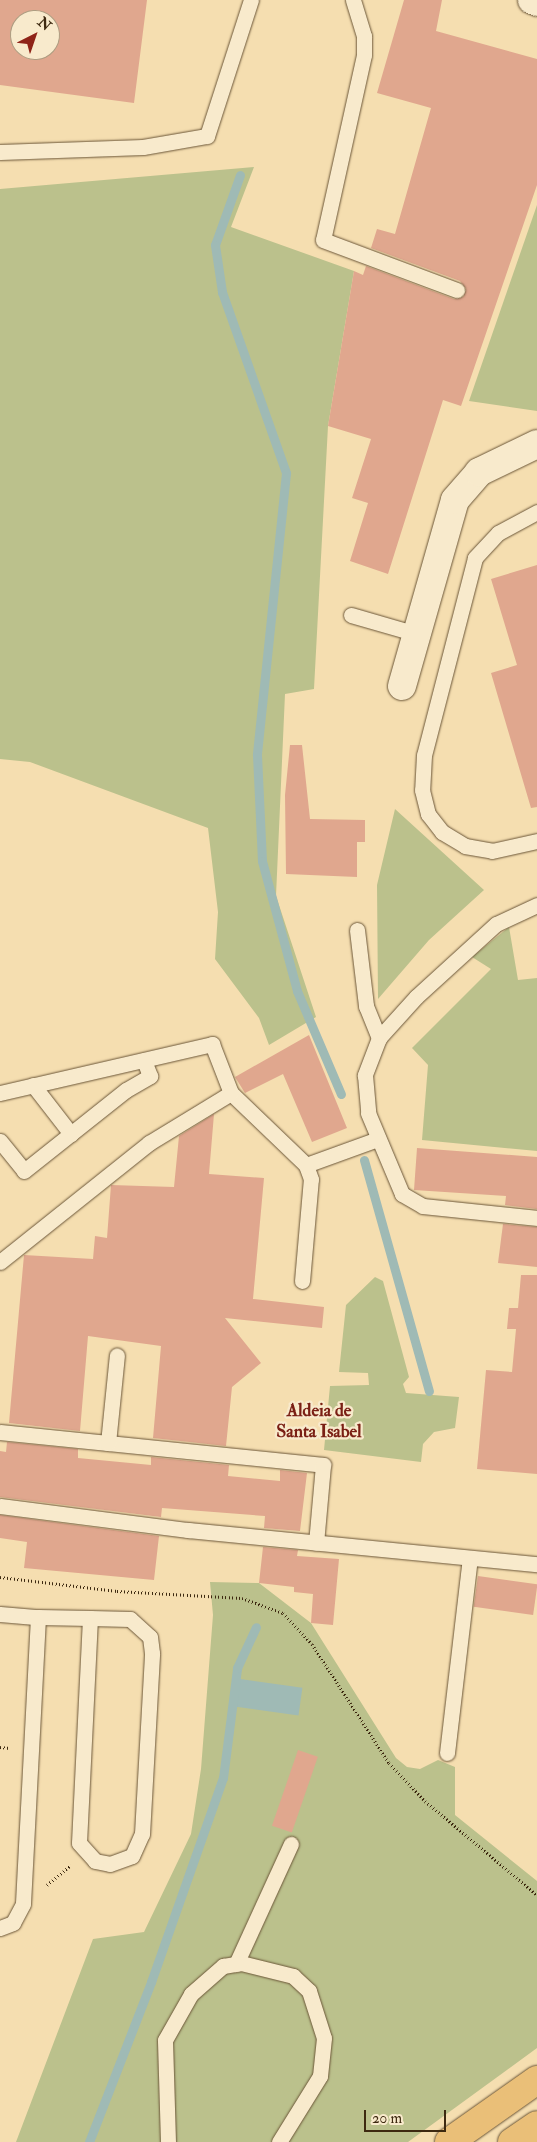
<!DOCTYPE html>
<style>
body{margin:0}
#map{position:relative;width:537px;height:2142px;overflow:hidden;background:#f5deb0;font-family:"IM FELL Double Pica",serif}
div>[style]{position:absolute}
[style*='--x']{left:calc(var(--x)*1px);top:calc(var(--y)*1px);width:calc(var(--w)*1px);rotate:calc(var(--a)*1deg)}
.green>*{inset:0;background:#bbc18c}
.water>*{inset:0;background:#9fbab5;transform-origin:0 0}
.stream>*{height:9px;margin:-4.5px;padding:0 4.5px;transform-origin:4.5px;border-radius:4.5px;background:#9fbab5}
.building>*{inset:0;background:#e0a78e;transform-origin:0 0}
.path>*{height:3px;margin-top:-1.5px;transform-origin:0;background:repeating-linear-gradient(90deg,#3d2910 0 1px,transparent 0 3.5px)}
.roads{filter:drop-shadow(0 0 1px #6b5638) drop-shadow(0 0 1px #6b5638)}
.lane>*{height:15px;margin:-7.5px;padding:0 7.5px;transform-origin:7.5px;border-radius:7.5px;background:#f8eacc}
.street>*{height:28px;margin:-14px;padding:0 14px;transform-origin:14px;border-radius:14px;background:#f8eacc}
.primary>*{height:28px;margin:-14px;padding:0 14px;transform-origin:14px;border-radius:14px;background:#eabf78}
span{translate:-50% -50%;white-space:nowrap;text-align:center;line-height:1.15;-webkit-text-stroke:4.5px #f8eacc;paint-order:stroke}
.neighbourhood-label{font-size:18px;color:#7a1f14;font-weight:700}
.north{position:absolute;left:10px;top:10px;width:50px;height:50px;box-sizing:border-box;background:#f8eacc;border:1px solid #ad9d81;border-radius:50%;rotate:41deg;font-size:14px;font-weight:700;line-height:20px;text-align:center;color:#3d2910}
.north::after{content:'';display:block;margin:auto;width:18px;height:22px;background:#8f2418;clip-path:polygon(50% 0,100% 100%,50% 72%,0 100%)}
.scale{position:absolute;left:364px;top:2110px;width:82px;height:22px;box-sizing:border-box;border:2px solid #3d2910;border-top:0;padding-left:6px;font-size:15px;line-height:18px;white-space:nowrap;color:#3d2910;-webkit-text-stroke:4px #f8eacc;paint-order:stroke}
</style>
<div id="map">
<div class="green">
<div style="clip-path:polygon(254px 167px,231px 227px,354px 271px,328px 426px,314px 689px,285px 694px,276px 896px,316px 1017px,269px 1045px,259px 1018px,215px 959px,218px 912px,208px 828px,30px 762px,0 759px,0 189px)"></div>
<div style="clip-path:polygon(537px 205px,537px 411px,469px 401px)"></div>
<div style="clip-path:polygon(395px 809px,484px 890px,429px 940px,378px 999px,377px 885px)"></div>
<div style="clip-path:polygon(509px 927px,518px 980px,537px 978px,537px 1151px,422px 1140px,428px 1065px,412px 1048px,491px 969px,472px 957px)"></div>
<div style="clip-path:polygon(375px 1277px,383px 1281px,409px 1377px,403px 1384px,406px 1393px,459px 1397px,455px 1428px,434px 1432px,423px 1444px,421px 1462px,324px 1450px,330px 1386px,369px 1385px,368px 1373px,339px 1372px,346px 1305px)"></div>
<div style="clip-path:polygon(210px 1582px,259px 1583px,311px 1623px,396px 1758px,407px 1767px,420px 1769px,438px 1760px,455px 1767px,455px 1815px,537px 1881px,537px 2048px,408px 2142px,16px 2142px,93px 1939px,144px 1932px,191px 1834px,201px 1769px,213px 1615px)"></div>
</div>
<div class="water">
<div style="left:240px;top:1679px;width:63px;height:28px;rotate:8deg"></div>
</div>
<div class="stream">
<div style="--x:240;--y:175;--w:74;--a:109.7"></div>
<div style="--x:215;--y:245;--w:48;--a:81.5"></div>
<div style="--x:222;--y:292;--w:192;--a:70.5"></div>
<div style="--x:286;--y:473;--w:283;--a:95.9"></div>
<div style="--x:257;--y:755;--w:106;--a:87.3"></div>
<div style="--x:262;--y:861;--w:135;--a:74.9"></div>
<div style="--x:297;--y:991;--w:112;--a:66.9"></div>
<div style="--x:364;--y:1160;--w:240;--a:74.3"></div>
<div style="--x:89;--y:2142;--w:172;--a:-68.8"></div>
<div style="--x:151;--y:1982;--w:216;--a:-70.6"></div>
<div style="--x:223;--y:1778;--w:111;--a:-82.7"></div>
<div style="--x:237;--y:1668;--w:45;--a:-65.1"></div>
</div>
<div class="building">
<div style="clip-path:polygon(evenodd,0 0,147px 0,134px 103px,0 85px,0 0,20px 20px,50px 20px,50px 50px,20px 50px,20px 20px)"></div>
<div style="clip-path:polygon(404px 0,442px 0,436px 31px,537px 59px,537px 185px,461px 406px,443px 400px,388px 574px,350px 561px,368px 503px,352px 498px,371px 439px,328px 426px,354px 271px,363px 275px,366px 266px,454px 299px,463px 297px,466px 289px,460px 281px,371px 248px,377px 229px,395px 234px,431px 108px,377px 93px)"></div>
<div style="clip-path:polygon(537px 565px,537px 807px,531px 808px,491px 673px,517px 665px,491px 579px)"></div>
<div style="clip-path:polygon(290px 745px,302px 745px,310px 819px,365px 820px,365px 842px,357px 842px,357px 877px,286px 874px,285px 795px)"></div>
<div style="clip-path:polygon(309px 1035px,347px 1128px,312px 1142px,283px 1074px,245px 1093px,235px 1077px)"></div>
<div style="clip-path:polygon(214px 1114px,209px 1174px,264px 1178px,253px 1299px,324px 1307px,322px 1328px,225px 1318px,261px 1363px,232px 1387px,226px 1446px,153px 1438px,161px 1346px,88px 1336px,80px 1431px,9px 1423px,24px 1255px,93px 1259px,95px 1236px,107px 1238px,111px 1185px,174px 1187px,179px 1136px)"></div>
<div style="clip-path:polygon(417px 1148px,537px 1157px,537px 1209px,505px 1205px,506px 1196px,414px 1190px)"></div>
<div style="clip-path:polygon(503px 1224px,537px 1227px,537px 1267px,498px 1263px)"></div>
<div style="clip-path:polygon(521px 1275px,537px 1275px,537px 1474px,477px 1469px,486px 1370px,512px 1372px,516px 1329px,507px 1329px,509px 1308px,518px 1308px)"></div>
<div style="clip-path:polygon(7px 1442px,78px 1449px,78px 1458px,151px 1465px,151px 1457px,229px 1465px,228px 1476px,280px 1481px,280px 1470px,307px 1473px,300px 1531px,264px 1528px,265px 1516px,162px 1508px,161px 1517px,0 1497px,0 1451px,6px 1452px)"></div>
<div style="clip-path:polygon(0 1515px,159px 1536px,154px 1580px,24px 1568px,27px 1542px,0 1538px)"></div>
<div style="clip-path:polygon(263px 1547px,298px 1550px,297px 1556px,339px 1559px,333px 1625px,311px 1623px,313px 1594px,294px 1592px,294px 1587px,259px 1583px)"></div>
<div style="left:478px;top:1576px;width:60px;height:31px;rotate:8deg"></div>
<div style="left:298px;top:1750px;width:21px;height:80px;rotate:19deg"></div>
</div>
<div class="path">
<div style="--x:0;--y:1577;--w:118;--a:6.8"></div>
<div style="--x:117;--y:1591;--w:125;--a:3.2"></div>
<div style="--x:242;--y:1598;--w:44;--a:20.1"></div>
<div style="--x:283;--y:1613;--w:42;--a:46.9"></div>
<div style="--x:312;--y:1644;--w:142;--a:57.1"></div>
<div style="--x:389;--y:1763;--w:52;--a:46.5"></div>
<div style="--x:425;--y:1801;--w:146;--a:40"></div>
<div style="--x:0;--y:1747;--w:10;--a:6"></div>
<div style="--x:47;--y:1885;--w:31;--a:-40"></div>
</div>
<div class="roads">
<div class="lane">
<div style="--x:353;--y:0;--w:38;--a:73"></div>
<div style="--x:364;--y:36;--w:19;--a:90"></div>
<div style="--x:364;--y:55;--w:189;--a:102.5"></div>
<div style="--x:323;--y:240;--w:143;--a:20.5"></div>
<div style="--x:0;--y:152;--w:143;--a:-2"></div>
<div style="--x:143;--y:147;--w:65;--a:-9.8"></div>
<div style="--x:207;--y:136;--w:143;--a:-72.1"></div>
<div style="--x:537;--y:512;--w:44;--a:151.7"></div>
<div style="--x:498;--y:533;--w:34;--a:133"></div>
<div style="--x:475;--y:558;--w:203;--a:104.5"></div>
<div style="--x:424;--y:755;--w:35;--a:93"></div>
<div style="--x:422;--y:790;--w:25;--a:76"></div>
<div style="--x:428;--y:814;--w:23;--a:52"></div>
<div style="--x:442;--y:832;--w:27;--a:31"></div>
<div style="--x:465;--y:846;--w:27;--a:10"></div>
<div style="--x:492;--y:851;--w:46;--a:-12.5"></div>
<div style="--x:351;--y:615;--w:69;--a:16.1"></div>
<div style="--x:537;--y:905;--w:45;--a:155.1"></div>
<div style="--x:496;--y:924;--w:108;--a:137.6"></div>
<div style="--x:416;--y:997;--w:55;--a:132.1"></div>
<div style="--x:379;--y:1038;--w:40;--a:111"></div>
<div style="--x:365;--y:1075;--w:38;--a:85"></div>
<div style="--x:368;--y:1113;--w:88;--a:67.2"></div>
<div style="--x:402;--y:1194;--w:24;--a:30"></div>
<div style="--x:423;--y:1206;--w:115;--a:6"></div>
<div style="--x:357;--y:930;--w:77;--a:83.2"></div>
<div style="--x:366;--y:1006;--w:35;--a:68"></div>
<div style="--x:33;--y:1085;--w:62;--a:52.2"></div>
<div style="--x:0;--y:1093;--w:218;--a:-13"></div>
<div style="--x:212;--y:1044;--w:53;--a:68.8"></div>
<div style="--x:231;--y:1093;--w:104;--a:43.8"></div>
<div style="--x:306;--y:1165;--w:77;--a:-19.9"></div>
<div style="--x:0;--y:1141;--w:38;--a:51"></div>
<div style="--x:24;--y:1171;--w:130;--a:-38.5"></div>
<div style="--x:126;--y:1090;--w:28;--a:-30"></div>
<div style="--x:150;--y:1076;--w:17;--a:-111"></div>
<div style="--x:0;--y:1262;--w:191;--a:-38.6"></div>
<div style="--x:149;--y:1143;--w:96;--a:-31.4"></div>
<div style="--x:302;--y:1281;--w:102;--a:-85"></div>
<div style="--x:311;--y:1179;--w:15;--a:-110"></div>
<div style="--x:0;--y:1432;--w:325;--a:5.8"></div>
<div style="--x:323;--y:1465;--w:78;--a:95.1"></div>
<div style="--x:108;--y:1443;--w:88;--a:-84.2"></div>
<div style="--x:0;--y:1506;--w:190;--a:7.3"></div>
<div style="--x:188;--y:1530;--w:351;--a:5.6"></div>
<div style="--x:0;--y:1614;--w:38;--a:5"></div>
<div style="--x:38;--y:1617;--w:287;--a:93"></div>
<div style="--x:23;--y:1904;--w:21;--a:118"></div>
<div style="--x:13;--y:1923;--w:14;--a:159"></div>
<div style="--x:38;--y:1617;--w:52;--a:1.1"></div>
<div style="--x:90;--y:1618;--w:225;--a:92.8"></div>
<div style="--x:79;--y:1843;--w:24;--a:48"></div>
<div style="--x:95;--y:1861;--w:15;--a:11"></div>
<div style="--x:110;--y:1864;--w:23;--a:-20"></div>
<div style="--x:132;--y:1856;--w:24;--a:-66"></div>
<div style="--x:142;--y:1834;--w:181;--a:-86.8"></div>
<div style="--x:152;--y:1653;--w:16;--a:-97"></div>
<div style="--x:150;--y:1637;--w:27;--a:-138"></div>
<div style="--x:130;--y:1619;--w:40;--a:-178.6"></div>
<div style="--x:447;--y:1753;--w:196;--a:-83.3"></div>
<div style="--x:236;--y:1964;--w:132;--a:-65.4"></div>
<div style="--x:168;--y:2142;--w:102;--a:-91.7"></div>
<div style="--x:165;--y:2040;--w:53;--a:-60.5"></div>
<div style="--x:191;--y:1994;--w:43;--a:-41.2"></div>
<div style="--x:223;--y:1966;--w:18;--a:-9"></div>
<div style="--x:241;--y:1963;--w:54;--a:14"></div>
<div style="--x:293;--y:1976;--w:22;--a:43"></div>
<div style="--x:309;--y:1991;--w:49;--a:72.3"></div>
<div style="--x:324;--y:2038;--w:38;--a:96"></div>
<div style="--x:320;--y:2076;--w:78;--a:121.8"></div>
</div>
<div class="street">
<div style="--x:532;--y:0;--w:5;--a:22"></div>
<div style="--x:402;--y:686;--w:193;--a:-74.1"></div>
<div style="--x:455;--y:500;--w:37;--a:-49"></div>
<div style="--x:479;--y:472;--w:64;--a:-25.8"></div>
</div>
<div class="primary">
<div style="--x:449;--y:2142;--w:108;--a:-35.2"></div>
<div style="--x:512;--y:2142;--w:30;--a:-34"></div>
</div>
</div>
<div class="neighbourhood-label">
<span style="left:319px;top:1422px">Aldeia de<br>Santa Isabel</span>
</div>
<div class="north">N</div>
<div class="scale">20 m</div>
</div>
